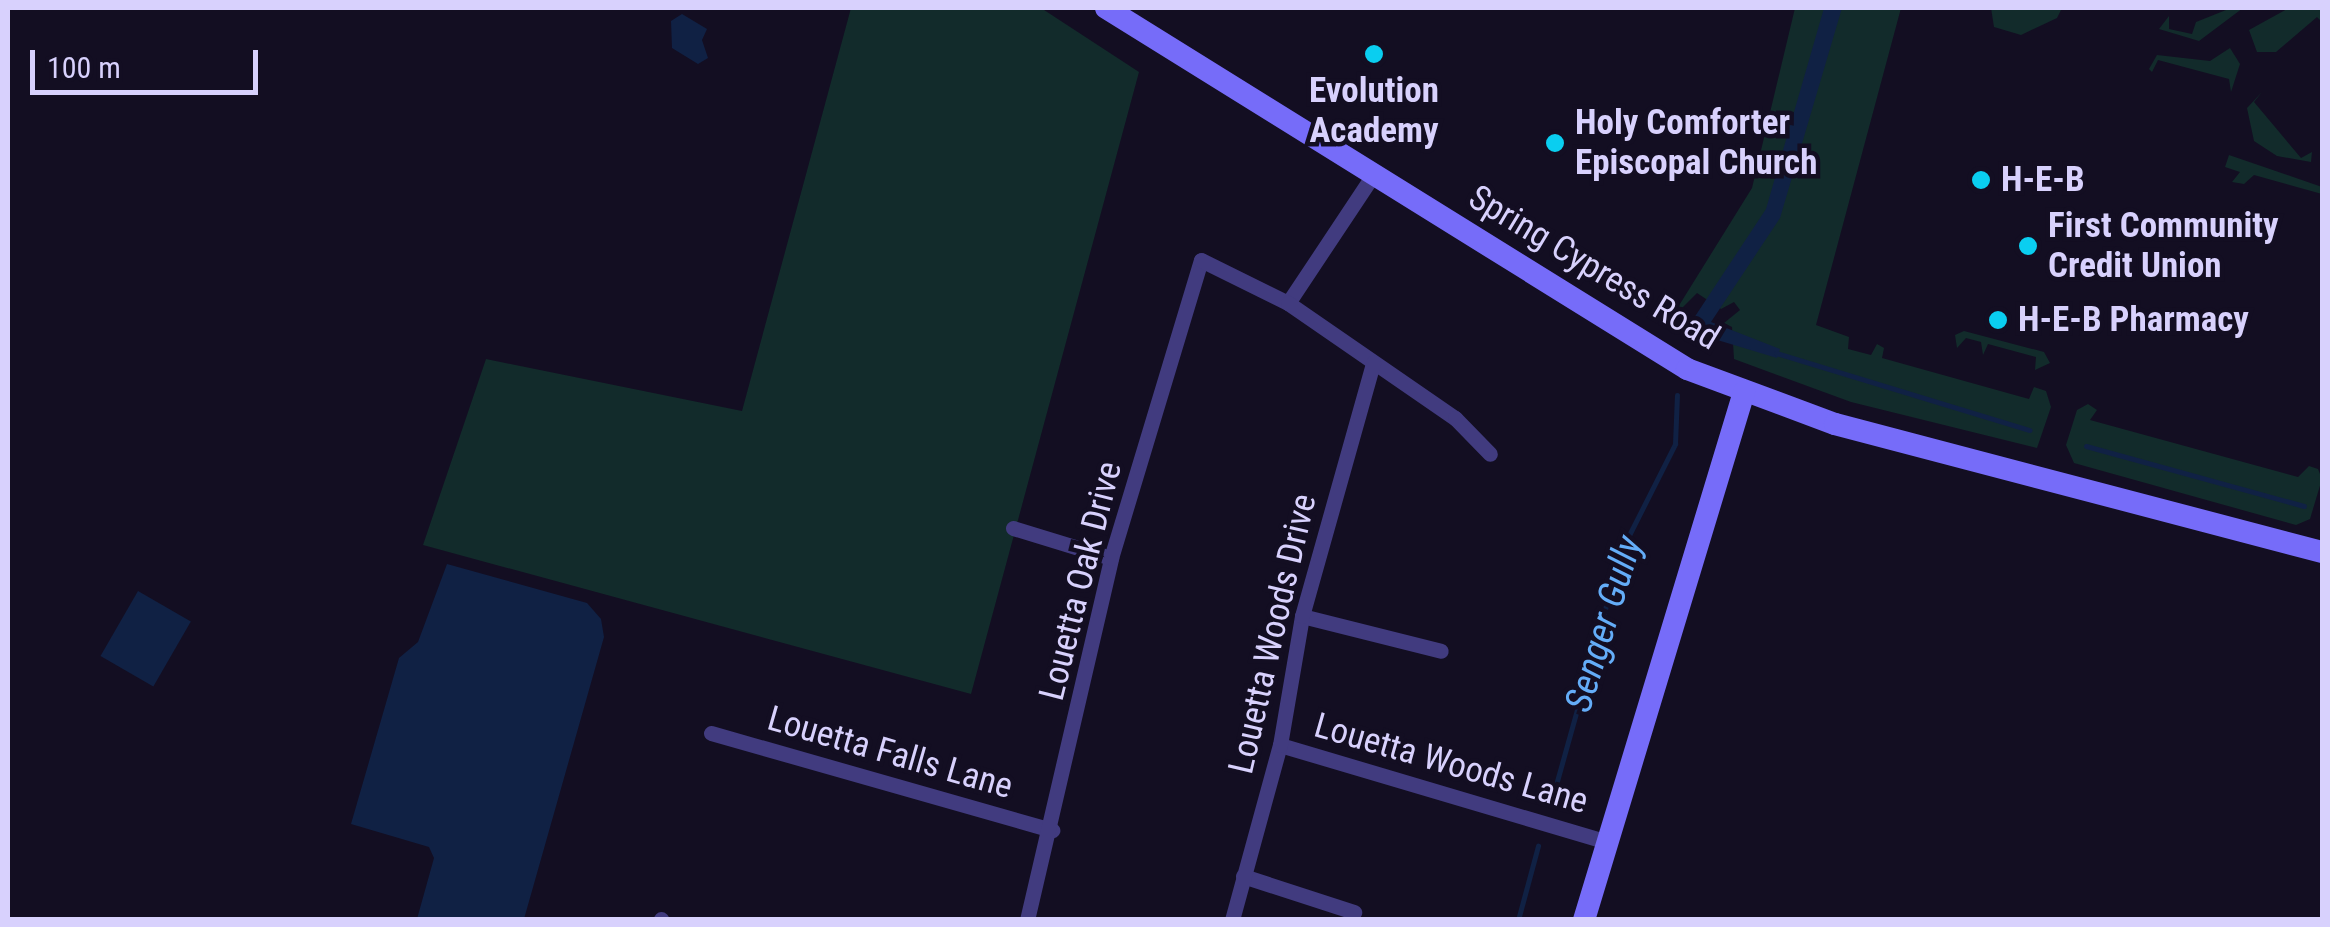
<!DOCTYPE html>
<style>
body{margin:0}
#map{position:relative;width:2330px;height:927px;overflow:hidden;background:#130e22;font-family:"Roboto Condensed",sans-serif}
div>[style]{position:absolute}
[style*='--x']{left:calc(var(--x)*1px);top:calc(var(--y)*1px);width:calc(var(--w)*1px);rotate:calc(var(--a)*1deg)}
.green>*{inset:0;background:#122b2b}
.water>*{inset:0;background:#102144;transform-origin:0 0}
.stream>*{height:5px;margin:-2.5px;padding:0 2.5px;transform-origin:2.5px;border-radius:2.5px;background:#102144}
.street>*{height:15px;margin:-7.5px;padding:0 7.5px;transform-origin:7.5px;border-radius:7.5px;background:#413b7f}
.secondary>*{height:22px;margin:-11px;padding:0 11px;transform-origin:11px;border-radius:11px;background:#766cf9}
.dots>*{width:28px;height:28px;translate:-50% -50%;box-sizing:border-box;border:5px solid #130e22;border-radius:50%}
span{translate:-50% -50%;white-space:nowrap;text-align:center;line-height:1.15;-webkit-text-stroke:9px #130e22;paint-order:stroke}
.poi-label{font-size:35px;color:#d8d1fd;font-weight:700}
.left{translate:0 -50%;text-align:left}
.street-label{font-size:35px;color:#d8d1fd}
.water-label{font-size:38px;color:#64adf8;font-style:italic}
.frame{position:absolute;inset:0;border:10px solid #d8d1fd;pointer-events:none}
.scale{position:absolute;left:30px;top:50px;width:228px;height:45px;box-sizing:border-box;border:5px solid #d8d1fd;border-top:0;padding-left:12px;font-size:30px;line-height:35px;white-space:nowrap;color:#d8d1fd;-webkit-text-stroke:8px #130e22;paint-order:stroke}
</style>
<div id="map">
<div class="green">
<div style="clip-path:polygon(851px 8px,1041px 8px,1139px 72px,971px 694px,423px 545px,486px 359px,742px 411px)"></div>
<div style="clip-path:polygon(1795px 8px,1901px 8px,1816px 325px,1849px 337px,1848px 349px,1871px 355px,1877px 344px,1884px 348px,1882px 358px,2029px 399px,2034px 387px,2046px 391px,2051px 407px,2037px 448px,1851px 402px,1734px 359px,1732px 327px,1724px 323px,1740px 310px,1734px 302px,1721px 309px,1697px 293px,1670px 320px,1752px 188px)"></div>
<div style="clip-path:polygon(1991px 8px,2062px 8px,2057px 18px,2021px 35px,1994px 27px)"></div>
<div style="clip-path:polygon(2231px 8px,2243px 8px,2199px 41px,2159px 29px,2169px 16px,2169px 29px,2192px 34px,2196px 22px)"></div>
<div style="clip-path:polygon(2289px 8px,2322px 8px,2322px 22px,2317px 17px,2276px 52px,2257px 52px,2249px 30px)"></div>
<div style="clip-path:polygon(2230px 48px,2240px 64px,2231px 92px,2229px 79px,2158px 60px,2152px 72px,2149px 69px,2157px 55px,2210px 61px)"></div>
<div style="clip-path:polygon(2262px 92px,2254px 102px,2301px 158px,2312px 152px,2311px 162px,2277px 156px,2254px 141px,2247px 108px)"></div>
<div style="clip-path:polygon(2229px 155px,2322px 187px,2322px 194px,2254px 175px,2244px 184px,2232px 182px,2240px 172px,2225px 167px)"></div>
<div style="clip-path:polygon(1964px 331px,2044px 352px,2050px 363px,2035px 370px,2036px 357px,1988px 344px,1983px 355px,1981px 342px,1966px 338px,1957px 348px,1955px 335px)"></div>
<div style="clip-path:polygon(2088px 404px,2097px 410px,2090px 420px,2298px 477px,2309px 466px,2318px 469px,2322px 479px,2310px 519px,2296px 525px,2074px 463px,2066px 445px,2077px 410px)"></div>
</div>
<div class="water">
<div style="clip-path:polygon(1824px 8px,1842px 8px,1780px 218px,1711px 322px,1780px 349px,1777px 358px,1714px 339px,1690px 324px,1766px 209px)"></div>
<div style="clip-path:polygon(682px 14px,707px 29px,702px 40px,708px 58px,698px 64px,672px 48px,671px 21px)"></div>
<div style="clip-path:polygon(447px 564px,587px 603px,601px 619px,604px 637px,524px 919px,417px 919px,434px 858px,429px 847px,351px 824px,399px 658px,418px 642px)"></div>
<div style="left:138px;top:591px;width:61px;height:75px;rotate:30deg"></div>
</div>
<div class="stream">
<div style="--x:1776;--y:353;--w:265;--a:16.9"></div>
<div style="--x:2086;--y:446;--w:226;--a:15.4"></div>
<div style="--x:1552;--y:799;--w:260;--a:-74.4"></div>
<div style="--x:1622;--y:549;--w:118;--a:-63.2"></div>
<div style="--x:1675;--y:444;--w:49;--a:-87.7"></div>
<div style="--x:1518;--y:920;--w:77;--a:-74.9"></div>
</div>
<div class="street">
<div style="--x:1288;--y:303;--w:154;--a:-56.4"></div>
<div style="--x:1013;--y:528;--w:102;--a:17"></div>
<div style="--x:1302;--y:616;--w:143;--a:14.1"></div>
<div style="--x:711;--y:733;--w:355;--a:15.9"></div>
<div style="--x:1280;--y:745;--w:339;--a:16.5"></div>
<div style="--x:1243;--y:876;--w:117;--a:18"></div>
<div style="--x:661;--y:919;--w:1;--a:45"></div>
<div style="--x:1027;--y:920;--w:372;--a:-76.9"></div>
<div style="--x:1111;--y:558;--w:311;--a:-73.2"></div>
<div style="--x:1201;--y:260;--w:97;--a:26.3"></div>
<div style="--x:1288;--y:303;--w:203;--a:34.6"></div>
<div style="--x:1455;--y:418;--w:50;--a:45.8"></div>
<div style="--x:1232;--y:920;--w:181;--a:-74.7"></div>
<div style="--x:1280;--y:745;--w:131;--a:-80.3"></div>
<div style="--x:1302;--y:616;--w:263;--a:-74.3"></div>
</div>
<div class="secondary">
<div style="--x:1106;--y:8;--w:684;--a:31.85"></div>
<div style="--x:1687;--y:369;--w:158;--a:20.4"></div>
<div style="--x:1835;--y:424;--w:504;--a:14.73"></div>
<div style="--x:1584;--y:920;--w:552;--a:-73.14"></div>
</div>
<div class="dots">
<div style="left:1374px;top:54px;background:#0acef0"></div>
<div style="left:1555px;top:143px;background:#0acef0"></div>
<div style="left:1981px;top:180px;background:#0acef0"></div>
<div style="left:2028px;top:246px;background:#0acef0"></div>
<div style="left:1998px;top:320px;background:#0acef0"></div>
</div>
<div class="poi-label">
<span style="left:1374px;top:111px">Evolution<br>Academy</span>
<span class="left" style="left:1575px;top:143px">Holy Comforter<br>Episcopal Church</span>
<span class="left" style="left:2001px;top:180px">H-E-B</span>
<span class="left" style="left:2048px;top:246px">First Community<br>Credit Union</span>
<span class="left" style="left:2018px;top:320px">H-E-B Pharmacy</span>
</div>
<div class="street-label">
<span style="left:1594px;top:268px;rotate:31deg">Spring Cypress Road</span>
<span style="left:1081px;top:581px;rotate:-76deg">Louetta Oak Drive</span>
<span style="left:1273px;top:634px;rotate:-77deg">Louetta Woods Drive</span>
<span style="left:890px;top:753px;rotate:16deg">Louetta Falls Lane</span>
<span style="left:1451px;top:764px;rotate:16deg">Louetta Woods Lane</span>
</div>
<div class="water-label">
<span style="left:1604px;top:624px;rotate:-73deg">Senger Gully</span>
</div>
<div class="frame"></div>
<div class="scale">100 m</div>
</div>
